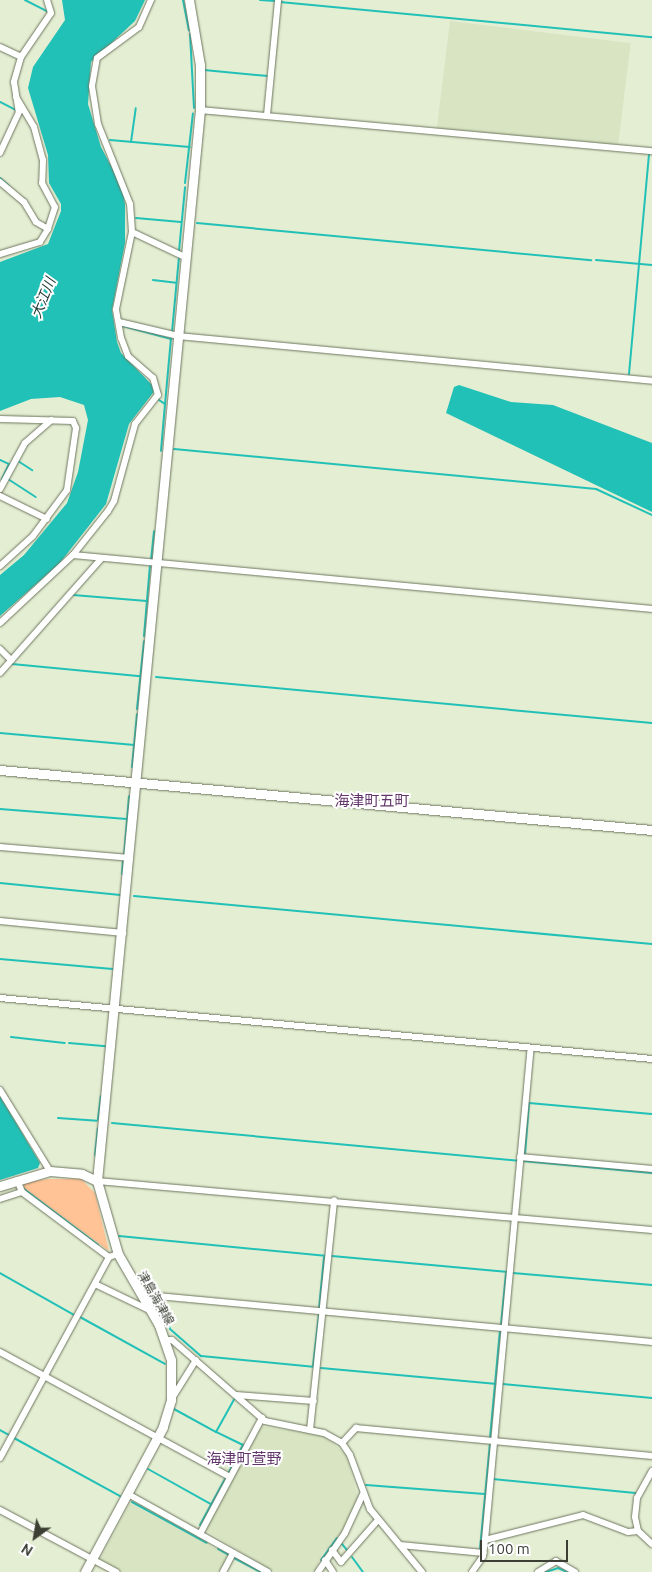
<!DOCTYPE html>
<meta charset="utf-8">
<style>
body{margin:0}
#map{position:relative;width:652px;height:1572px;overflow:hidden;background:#e4eed3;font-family:Ubuntu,"Noto Sans JP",sans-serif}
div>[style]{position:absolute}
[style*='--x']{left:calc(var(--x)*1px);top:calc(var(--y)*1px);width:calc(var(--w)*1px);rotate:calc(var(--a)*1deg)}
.built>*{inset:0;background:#d8e4c2;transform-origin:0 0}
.green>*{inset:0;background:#ffc396}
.water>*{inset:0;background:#22c1b7}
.stream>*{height:2px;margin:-1px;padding:0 1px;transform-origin:1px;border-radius:1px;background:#22c1b7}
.roads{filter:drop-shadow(0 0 1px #6d765e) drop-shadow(0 0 1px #6d765e)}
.street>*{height:6px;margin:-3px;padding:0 3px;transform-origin:3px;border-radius:3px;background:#fff}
.secondary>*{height:9px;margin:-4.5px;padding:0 4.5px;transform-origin:4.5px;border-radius:4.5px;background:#fff}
span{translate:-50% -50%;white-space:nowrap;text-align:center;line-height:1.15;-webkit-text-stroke:4px #fff;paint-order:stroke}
.street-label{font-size:12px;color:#3b3f34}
.water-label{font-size:14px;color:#1d3533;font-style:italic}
.quarter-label{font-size:15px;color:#62366b}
.north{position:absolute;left:10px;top:1512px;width:50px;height:50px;-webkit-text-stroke:4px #fff;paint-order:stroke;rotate:212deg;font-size:14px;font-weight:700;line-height:20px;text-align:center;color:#3b3f34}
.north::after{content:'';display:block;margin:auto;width:18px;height:22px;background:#3b3f34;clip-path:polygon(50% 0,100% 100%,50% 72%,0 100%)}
.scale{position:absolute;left:480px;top:1540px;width:88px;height:22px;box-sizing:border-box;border:2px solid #3b3f34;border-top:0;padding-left:6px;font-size:15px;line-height:18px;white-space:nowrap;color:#3b3f34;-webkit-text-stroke:4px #fff;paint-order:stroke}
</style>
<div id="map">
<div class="built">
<div style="left:450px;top:21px;width:182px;height:109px;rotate:7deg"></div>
<div style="clip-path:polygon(260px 1426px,324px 1436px,346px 1454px,358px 1497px,343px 1532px,322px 1554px,314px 1572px,274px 1572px,207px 1531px,206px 1527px)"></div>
<div style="clip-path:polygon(130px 1503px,229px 1556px,221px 1572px,120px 1572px,99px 1561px)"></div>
</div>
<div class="green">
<div style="clip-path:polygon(47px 1179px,81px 1179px,95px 1193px,109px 1251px,24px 1188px,24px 1183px)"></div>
</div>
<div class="water">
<div style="clip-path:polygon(62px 0,145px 0,135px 21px,91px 62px,88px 104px,101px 147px,122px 187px,125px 204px,125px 243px,112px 310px,117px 342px,121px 353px,156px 389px,129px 424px,106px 504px,59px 564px,0 616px,0 575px,24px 555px,67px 503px,78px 472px,88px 420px,84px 405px,60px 397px,31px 399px,0 411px,0 262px,48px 244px,61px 211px,61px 204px,49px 183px,48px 155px,28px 88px,33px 67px,65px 20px)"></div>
<div style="clip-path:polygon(459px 385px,511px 402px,553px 405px,652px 443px,652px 512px,446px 413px,454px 387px)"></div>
<div style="clip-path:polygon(0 1096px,40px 1163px,38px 1168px,0 1180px)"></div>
</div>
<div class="stream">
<div style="--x:25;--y:0;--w:25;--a:27"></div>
<div style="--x:183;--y:0;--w:31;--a:79"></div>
<div style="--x:260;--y:0;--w:15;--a:4"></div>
<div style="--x:280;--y:2;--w:374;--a:5.4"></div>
<div style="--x:190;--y:34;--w:74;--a:86.9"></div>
<div style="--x:204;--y:70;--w:64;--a:5.4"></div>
<div style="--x:0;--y:102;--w:18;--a:27"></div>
<div style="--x:110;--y:140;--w:80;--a:5"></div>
<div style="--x:131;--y:142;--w:34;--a:-82"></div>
<div style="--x:0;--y:178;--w:12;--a:42"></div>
<div style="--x:185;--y:183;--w:70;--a:-83.5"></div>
<div style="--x:136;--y:218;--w:45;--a:5.1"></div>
<div style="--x:197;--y:223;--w:396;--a:5.4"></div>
<div style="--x:179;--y:251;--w:64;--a:-84.6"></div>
<div style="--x:596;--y:260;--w:56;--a:5.1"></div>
<div style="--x:153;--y:280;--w:23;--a:7"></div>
<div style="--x:123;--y:326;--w:50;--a:15.2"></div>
<div style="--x:172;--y:332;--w:75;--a:-84.7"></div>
<div style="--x:629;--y:374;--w:221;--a:-84.8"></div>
<div style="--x:159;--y:400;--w:7;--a:34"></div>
<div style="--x:165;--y:404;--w:47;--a:94.9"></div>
<div style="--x:165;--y:404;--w:66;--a:-84.8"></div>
<div style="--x:174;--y:449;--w:424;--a:5.4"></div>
<div style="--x:596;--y:489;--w:62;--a:24.9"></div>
<div style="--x:0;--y:460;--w:10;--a:24"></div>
<div style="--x:9;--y:464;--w:17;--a:115"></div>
<div style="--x:18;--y:461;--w:17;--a:33"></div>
<div style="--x:8;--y:479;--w:33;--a:33"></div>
<div style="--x:151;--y:560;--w:29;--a:-84"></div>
<div style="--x:73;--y:595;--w:74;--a:4.6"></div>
<div style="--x:144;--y:636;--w:71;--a:-85.2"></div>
<div style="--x:12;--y:664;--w:129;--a:5.4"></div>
<div style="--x:156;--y:677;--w:498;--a:5.3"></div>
<div style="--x:137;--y:709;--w:68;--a:-84.1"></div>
<div style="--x:0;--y:733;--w:135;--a:5.1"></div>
<div style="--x:132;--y:767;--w:53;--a:-84.6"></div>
<div style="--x:0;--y:809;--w:127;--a:4.5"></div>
<div style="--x:124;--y:856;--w:60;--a:-85.2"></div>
<div style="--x:122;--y:874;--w:14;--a:-86"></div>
<div style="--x:0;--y:883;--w:121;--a:5.7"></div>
<div style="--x:134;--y:896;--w:520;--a:5.29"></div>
<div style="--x:0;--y:959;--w:113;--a:5.1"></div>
<div style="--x:11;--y:1037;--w:54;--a:6.3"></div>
<div style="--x:69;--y:1043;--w:37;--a:5"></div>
<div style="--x:58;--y:1118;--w:39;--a:4"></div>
<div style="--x:98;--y:1119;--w:23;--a:-83"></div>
<div style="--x:112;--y:1123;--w:408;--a:5.3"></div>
<div style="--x:525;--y:1154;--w:51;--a:-85.5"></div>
<div style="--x:529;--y:1103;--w:123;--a:5.1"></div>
<div style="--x:95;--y:1155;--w:27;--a:-84"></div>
<div style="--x:523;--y:1161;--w:130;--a:5.3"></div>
<div style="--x:24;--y:1189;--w:93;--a:37.1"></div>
<div style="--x:119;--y:1236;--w:207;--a:5.5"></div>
<div style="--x:332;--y:1256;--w:177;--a:5.2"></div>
<div style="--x:0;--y:1273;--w:85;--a:29.6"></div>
<div style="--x:513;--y:1273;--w:140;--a:4.9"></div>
<div style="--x:156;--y:1301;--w:31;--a:63"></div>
<div style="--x:170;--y:1329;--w:41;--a:41.1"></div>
<div style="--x:201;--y:1356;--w:115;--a:5.5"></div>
<div style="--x:319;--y:1309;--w:52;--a:-84.5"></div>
<div style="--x:80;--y:1317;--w:97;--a:28.9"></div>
<div style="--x:501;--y:1325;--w:52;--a:-84.5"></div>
<div style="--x:313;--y:1366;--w:52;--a:-83.4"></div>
<div style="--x:321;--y:1368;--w:177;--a:5.2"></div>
<div style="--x:503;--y:1384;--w:150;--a:5.4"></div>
<div style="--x:174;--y:1409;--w:48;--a:28.7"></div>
<div style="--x:0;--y:1430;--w:10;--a:29"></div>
<div style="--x:14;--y:1438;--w:121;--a:28.7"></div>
<div style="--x:490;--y:1438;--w:108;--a:-84.7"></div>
<div style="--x:148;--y:1469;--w:72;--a:29.1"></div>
<div style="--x:228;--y:1474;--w:33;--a:-63"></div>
<div style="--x:243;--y:1445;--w:30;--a:-154"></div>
<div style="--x:216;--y:1432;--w:38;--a:-61"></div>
<div style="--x:493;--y:1479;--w:143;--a:5.6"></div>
<div style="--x:366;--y:1485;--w:119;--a:4.3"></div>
<div style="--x:132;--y:1502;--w:85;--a:28.7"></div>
<div style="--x:200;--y:1525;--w:52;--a:-61.5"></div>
<div style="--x:341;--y:1543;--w:11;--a:49"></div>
<div style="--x:218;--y:1549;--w:13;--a:29"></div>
<div style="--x:480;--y:1549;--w:106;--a:-84.6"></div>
<div style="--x:352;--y:1557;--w:19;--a:54"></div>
<div style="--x:234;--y:1558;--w:30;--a:28"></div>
<div style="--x:321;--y:1560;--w:27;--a:-54"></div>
<div style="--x:546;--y:1572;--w:13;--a:-18"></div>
<div style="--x:558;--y:1568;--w:10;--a:24"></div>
</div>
<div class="roads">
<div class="street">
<div style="--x:0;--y:47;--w:23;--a:25"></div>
<div style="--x:21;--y:57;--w:26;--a:106"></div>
<div style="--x:14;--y:82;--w:30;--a:81"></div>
<div style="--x:19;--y:112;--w:45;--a:114.9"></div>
<div style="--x:21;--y:57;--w:53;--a:-55.7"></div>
<div style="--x:51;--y:13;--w:14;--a:-107"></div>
<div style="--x:16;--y:97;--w:35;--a:59"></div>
<div style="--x:34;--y:127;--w:34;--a:75"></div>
<div style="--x:43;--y:160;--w:23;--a:92"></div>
<div style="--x:42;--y:183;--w:27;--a:62"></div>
<div style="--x:55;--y:207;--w:23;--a:108"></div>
<div style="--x:200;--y:110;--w:454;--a:5.2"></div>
<div style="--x:267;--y:115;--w:116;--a:-84.5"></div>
<div style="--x:0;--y:182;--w:31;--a:40"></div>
<div style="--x:24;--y:202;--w:23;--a:59"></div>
<div style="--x:36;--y:222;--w:14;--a:30"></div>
<div style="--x:48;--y:229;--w:15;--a:122"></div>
<div style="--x:40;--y:242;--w:42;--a:163.3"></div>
<div style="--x:132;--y:232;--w:59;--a:25.3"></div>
<div style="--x:119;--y:322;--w:61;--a:13.3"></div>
<div style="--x:178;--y:336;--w:476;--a:5.4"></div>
<div style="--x:0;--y:419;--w:73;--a:1.6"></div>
<div style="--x:73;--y:421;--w:8;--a:67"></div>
<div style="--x:76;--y:428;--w:63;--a:98.3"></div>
<div style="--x:67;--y:490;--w:57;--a:126.5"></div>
<div style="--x:33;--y:536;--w:45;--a:137.7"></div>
<div style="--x:0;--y:489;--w:52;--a:-61.5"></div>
<div style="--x:25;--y:443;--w:35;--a:-41"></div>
<div style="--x:0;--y:496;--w:52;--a:26.1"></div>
<div style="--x:73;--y:555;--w:582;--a:5.33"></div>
<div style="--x:0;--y:623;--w:100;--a:-43"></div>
<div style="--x:73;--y:555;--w:56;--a:-51.5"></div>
<div style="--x:108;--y:511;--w:12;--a:-59"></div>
<div style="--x:114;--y:501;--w:80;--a:-74.7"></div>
<div style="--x:135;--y:424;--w:37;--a:-52"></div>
<div style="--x:158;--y:395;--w:18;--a:-106"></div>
<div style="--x:153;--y:378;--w:33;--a:-139"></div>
<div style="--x:128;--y:356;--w:19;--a:-111"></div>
<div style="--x:121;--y:338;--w:29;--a:-100"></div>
<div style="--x:116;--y:309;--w:79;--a:-78.3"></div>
<div style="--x:132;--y:232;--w:28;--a:-94"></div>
<div style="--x:130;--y:204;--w:86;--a:-111.8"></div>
<div style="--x:98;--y:124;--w:38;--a:-99"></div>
<div style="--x:92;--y:86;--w:28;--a:-80"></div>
<div style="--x:97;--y:58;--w:52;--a:-36.4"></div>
<div style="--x:139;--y:27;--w:30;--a:-66"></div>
<div style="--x:0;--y:649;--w:16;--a:45"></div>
<div style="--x:0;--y:673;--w:152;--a:-48.5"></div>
<div style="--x:0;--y:847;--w:130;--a:4.8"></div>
<div style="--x:0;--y:921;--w:124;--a:5.6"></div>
<div style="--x:0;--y:998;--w:655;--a:5.34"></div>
<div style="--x:0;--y:1090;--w:95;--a:58.3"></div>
<div style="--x:520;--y:1157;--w:133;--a:5.2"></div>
<div style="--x:17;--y:1180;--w:13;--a:67"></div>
<div style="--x:22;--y:1192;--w:109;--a:36.8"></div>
<div style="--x:97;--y:1181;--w:557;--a:5.05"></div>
<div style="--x:0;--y:1199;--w:23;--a:-18"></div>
<div style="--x:95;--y:1284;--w:62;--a:25.7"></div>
<div style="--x:145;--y:1301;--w:13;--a:-23"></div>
<div style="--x:157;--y:1296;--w:497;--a:5.3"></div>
<div style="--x:166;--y:1340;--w:6;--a:0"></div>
<div style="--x:172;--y:1340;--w:123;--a:41.1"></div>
<div style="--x:265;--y:1421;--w:60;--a:11.5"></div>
<div style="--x:324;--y:1433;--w:21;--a:29"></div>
<div style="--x:342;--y:1443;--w:14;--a:56"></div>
<div style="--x:350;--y:1455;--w:58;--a:69.7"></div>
<div style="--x:370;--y:1509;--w:82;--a:50.5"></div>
<div style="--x:0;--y:1352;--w:262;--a:28.5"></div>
<div style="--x:236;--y:1395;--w:78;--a:4.4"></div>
<div style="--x:171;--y:1400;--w:47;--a:-58"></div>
<div style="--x:310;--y:1430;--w:231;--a:-84"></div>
<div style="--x:342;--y:1443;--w:21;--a:-47"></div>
<div style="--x:356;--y:1428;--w:297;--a:5.4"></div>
<div style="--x:0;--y:1458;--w:229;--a:-61.5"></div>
<div style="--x:109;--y:1257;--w:9;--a:-18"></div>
<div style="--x:652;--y:1471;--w:31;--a:119"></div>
<div style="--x:637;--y:1498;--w:19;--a:96"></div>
<div style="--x:635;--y:1517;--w:14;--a:78"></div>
<div style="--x:638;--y:1531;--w:19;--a:43"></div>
<div style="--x:128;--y:1494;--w:160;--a:29.1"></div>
<div style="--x:0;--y:1510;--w:132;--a:28.1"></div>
<div style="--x:200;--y:1534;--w:132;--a:-61.9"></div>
<div style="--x:485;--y:1540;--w:101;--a:-14.3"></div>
<div style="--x:583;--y:1515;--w:48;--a:20.7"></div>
<div style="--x:628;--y:1532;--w:10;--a:-6"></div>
<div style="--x:400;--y:1545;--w:84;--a:5.4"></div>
<div style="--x:332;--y:1550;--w:15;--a:53"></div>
<div style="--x:341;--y:1562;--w:56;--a:-48.6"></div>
<div style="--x:325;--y:1560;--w:14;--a:56"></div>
<div style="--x:223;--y:1572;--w:21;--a:-62"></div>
<div style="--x:318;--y:1572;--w:47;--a:-55.3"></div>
<div style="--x:345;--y:1533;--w:43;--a:-65.2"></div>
<div style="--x:472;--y:1572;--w:19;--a:-55"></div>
<div style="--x:483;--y:1556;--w:16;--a:-83"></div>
<div style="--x:485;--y:1540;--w:494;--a:-84.7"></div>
<div style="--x:538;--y:1572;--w:21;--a:-31"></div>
<div style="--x:556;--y:1561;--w:22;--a:30"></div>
</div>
<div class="secondary">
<div style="--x:0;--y:770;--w:655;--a:5.26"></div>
<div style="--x:97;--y:1181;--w:1076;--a:-84.51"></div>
<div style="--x:200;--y:110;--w:45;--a:-90"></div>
<div style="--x:200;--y:65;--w:66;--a:-99.6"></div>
<div style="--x:0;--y:1186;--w:52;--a:-16.7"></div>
<div style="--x:50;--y:1171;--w:32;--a:5"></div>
<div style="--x:82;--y:1174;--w:17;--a:25"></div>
<div style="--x:97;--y:1181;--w:76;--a:74"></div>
<div style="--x:118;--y:1254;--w:82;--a:60"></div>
<div style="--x:159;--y:1325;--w:37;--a:71"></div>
<div style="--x:171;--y:1360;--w:40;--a:90"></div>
<div style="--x:171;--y:1400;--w:28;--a:107"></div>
<div style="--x:163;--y:1427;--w:165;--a:118.3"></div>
</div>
</div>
<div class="street-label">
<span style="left:156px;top:1298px;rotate:60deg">津島海津線</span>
</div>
<div class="water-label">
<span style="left:43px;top:298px;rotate:-68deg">大江川</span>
</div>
<div class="quarter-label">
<span style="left:372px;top:801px">海津町五町</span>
<span style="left:244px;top:1459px">海津町萱野</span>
</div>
<div class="north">N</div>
<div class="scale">100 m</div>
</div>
